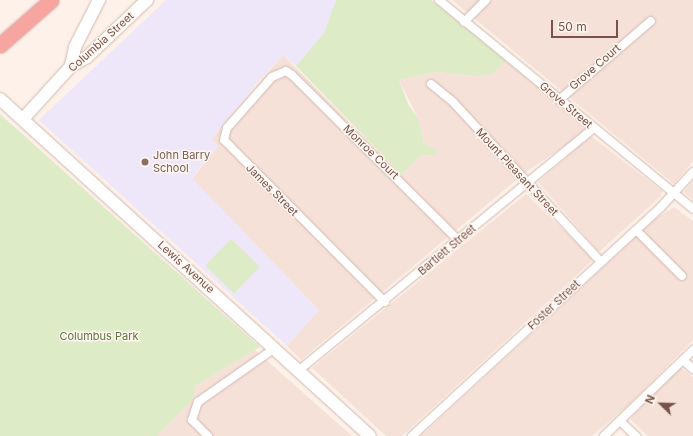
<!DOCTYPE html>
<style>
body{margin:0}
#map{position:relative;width:693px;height:436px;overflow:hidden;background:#fdf1e9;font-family:Inter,sans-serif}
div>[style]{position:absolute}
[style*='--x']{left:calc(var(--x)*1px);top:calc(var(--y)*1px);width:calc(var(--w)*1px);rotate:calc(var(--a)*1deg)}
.residential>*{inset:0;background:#f5e1d8}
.education>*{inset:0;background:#eee6f9}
.green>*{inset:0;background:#ddebc7;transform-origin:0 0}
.roads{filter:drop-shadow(0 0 1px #d2b9b1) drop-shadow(0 0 1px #d2b9b1)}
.street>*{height:8px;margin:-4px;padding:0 4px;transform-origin:4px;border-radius:4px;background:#fff}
.secondary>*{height:12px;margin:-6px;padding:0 6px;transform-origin:6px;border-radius:6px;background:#fff}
.highway>*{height:15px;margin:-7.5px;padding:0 7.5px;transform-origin:7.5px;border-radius:7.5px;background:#f7a5a0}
.dots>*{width:11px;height:11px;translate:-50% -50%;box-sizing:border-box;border:2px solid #fff6f0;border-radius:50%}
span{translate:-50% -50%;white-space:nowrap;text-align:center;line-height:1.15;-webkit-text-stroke:3px #fff6f0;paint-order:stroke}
.street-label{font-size:11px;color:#78534c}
.education-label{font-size:11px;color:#785e54}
.left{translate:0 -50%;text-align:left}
.park-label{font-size:11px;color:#5d7841}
.north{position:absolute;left:641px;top:384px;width:40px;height:40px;-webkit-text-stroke:3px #fff6f0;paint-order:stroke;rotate:293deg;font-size:11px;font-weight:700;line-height:16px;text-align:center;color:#78534c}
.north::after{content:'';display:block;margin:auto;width:14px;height:18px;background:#78534c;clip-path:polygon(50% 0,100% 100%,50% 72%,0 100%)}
.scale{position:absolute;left:551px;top:20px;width:67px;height:18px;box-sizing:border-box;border:2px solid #78534c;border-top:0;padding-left:5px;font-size:12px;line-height:14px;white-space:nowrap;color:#78534c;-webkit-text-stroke:3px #fff6f0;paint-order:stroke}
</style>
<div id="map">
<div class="residential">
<div style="clip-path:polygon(452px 0,693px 0,693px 161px,674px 184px)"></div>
<div style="clip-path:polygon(283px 55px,402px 175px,420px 155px,434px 156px,424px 144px,418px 118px,399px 80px,437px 72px,474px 76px,506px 60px,588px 130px,526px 172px,301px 360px,287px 346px,319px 310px,192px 179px,218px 146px,211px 139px)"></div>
<div style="clip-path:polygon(591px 136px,662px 191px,661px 196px,599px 252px,538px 182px)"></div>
<div style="clip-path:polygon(693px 181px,693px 200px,684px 192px)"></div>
<div style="clip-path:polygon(526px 194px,594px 259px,402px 436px,386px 436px,312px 368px)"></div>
<div style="clip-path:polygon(674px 207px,693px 221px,693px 340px,632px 402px,592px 436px,421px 436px,655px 219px)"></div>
<div style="clip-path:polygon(255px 350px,352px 436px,157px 436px,193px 399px,195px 386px)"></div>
<div style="clip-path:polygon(680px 367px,693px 377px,693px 436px,648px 436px,630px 419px)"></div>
</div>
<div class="education">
<div style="clip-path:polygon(166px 0,336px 0,324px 33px,296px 66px,283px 55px,257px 83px,211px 139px,218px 146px,192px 178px,319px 310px,287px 346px,39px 120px)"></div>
</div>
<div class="green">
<div style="clip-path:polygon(336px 0,431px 0,506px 60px,493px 74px,474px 76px,437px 72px,399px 80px,408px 104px,418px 118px,424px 144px,438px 151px,435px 156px,420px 155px,402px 175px,296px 66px,324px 33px)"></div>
<div style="clip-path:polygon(0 114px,260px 347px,195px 386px,193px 399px,157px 436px,0 436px)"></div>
<div style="left:231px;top:239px;width:40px;height:37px;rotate:44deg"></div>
</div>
<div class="roads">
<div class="street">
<div style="--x:439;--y:0;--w:329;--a:39.4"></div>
<div style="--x:464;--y:22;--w:31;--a:-45"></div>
<div style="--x:431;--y:84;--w:28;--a:39"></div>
<div style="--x:453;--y:102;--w:218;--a:47.2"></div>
<div style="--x:559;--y:100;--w:121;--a:-40.7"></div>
<div style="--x:636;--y:230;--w:65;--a:45"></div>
<div style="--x:385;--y:302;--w:228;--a:-134.8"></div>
<div style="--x:224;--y:140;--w:12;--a:-76"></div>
<div style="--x:227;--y:128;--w:68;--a:-48.6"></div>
<div style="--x:272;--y:77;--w:15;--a:-23"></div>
<div style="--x:286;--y:71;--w:7;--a:34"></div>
<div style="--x:292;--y:75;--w:235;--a:44.8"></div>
<div style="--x:683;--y:360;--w:13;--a:42"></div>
<div style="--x:298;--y:371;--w:383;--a:-39.4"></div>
<div style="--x:621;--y:422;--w:21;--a:43"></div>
<div style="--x:208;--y:436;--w:23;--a:-135"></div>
<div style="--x:192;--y:420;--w:19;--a:-72"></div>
<div style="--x:198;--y:402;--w:94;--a:-35"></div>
<div style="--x:412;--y:436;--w:338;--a:-42.6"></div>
<div style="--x:661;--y:207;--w:47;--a:-47.6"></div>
<div style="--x:604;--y:436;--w:124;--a:-44"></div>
</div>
<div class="secondary">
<div style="--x:71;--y:66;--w:19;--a:-78"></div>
<div style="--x:75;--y:47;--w:53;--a:-62.9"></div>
<div style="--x:0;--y:99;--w:500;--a:42.33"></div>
<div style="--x:23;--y:119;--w:72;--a:-47.8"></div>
<div style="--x:71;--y:66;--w:18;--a:-29"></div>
<div style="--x:87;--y:57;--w:83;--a:-43.5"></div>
</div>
<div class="highway">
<div style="--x:0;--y:45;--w:68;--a:-41.4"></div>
</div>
</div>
<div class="dots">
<div style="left:145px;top:162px;background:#8d6e63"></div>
</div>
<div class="street-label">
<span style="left:101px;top:42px;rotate:-42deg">Columbia Street</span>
<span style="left:595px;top:67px;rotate:-41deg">Grove Court</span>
<span style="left:566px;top:105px;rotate:40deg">Grove Street</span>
<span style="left:371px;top:152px;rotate:44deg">Monroe Court</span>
<span style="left:517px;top:172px;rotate:47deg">Mount Pleasant Street</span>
<span style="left:272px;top:190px;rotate:45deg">James Street</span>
<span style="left:447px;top:250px;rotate:-40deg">Bartlett Street</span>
<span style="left:186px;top:267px;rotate:42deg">Lewis Avenue</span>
<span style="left:554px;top:305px;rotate:-43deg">Foster Street</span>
</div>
<div class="education-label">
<span class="left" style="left:153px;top:162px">John Barry<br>School</span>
</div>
<div class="park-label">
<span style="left:99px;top:336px">Columbus Park</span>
</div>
<div class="north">N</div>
<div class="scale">50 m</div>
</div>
